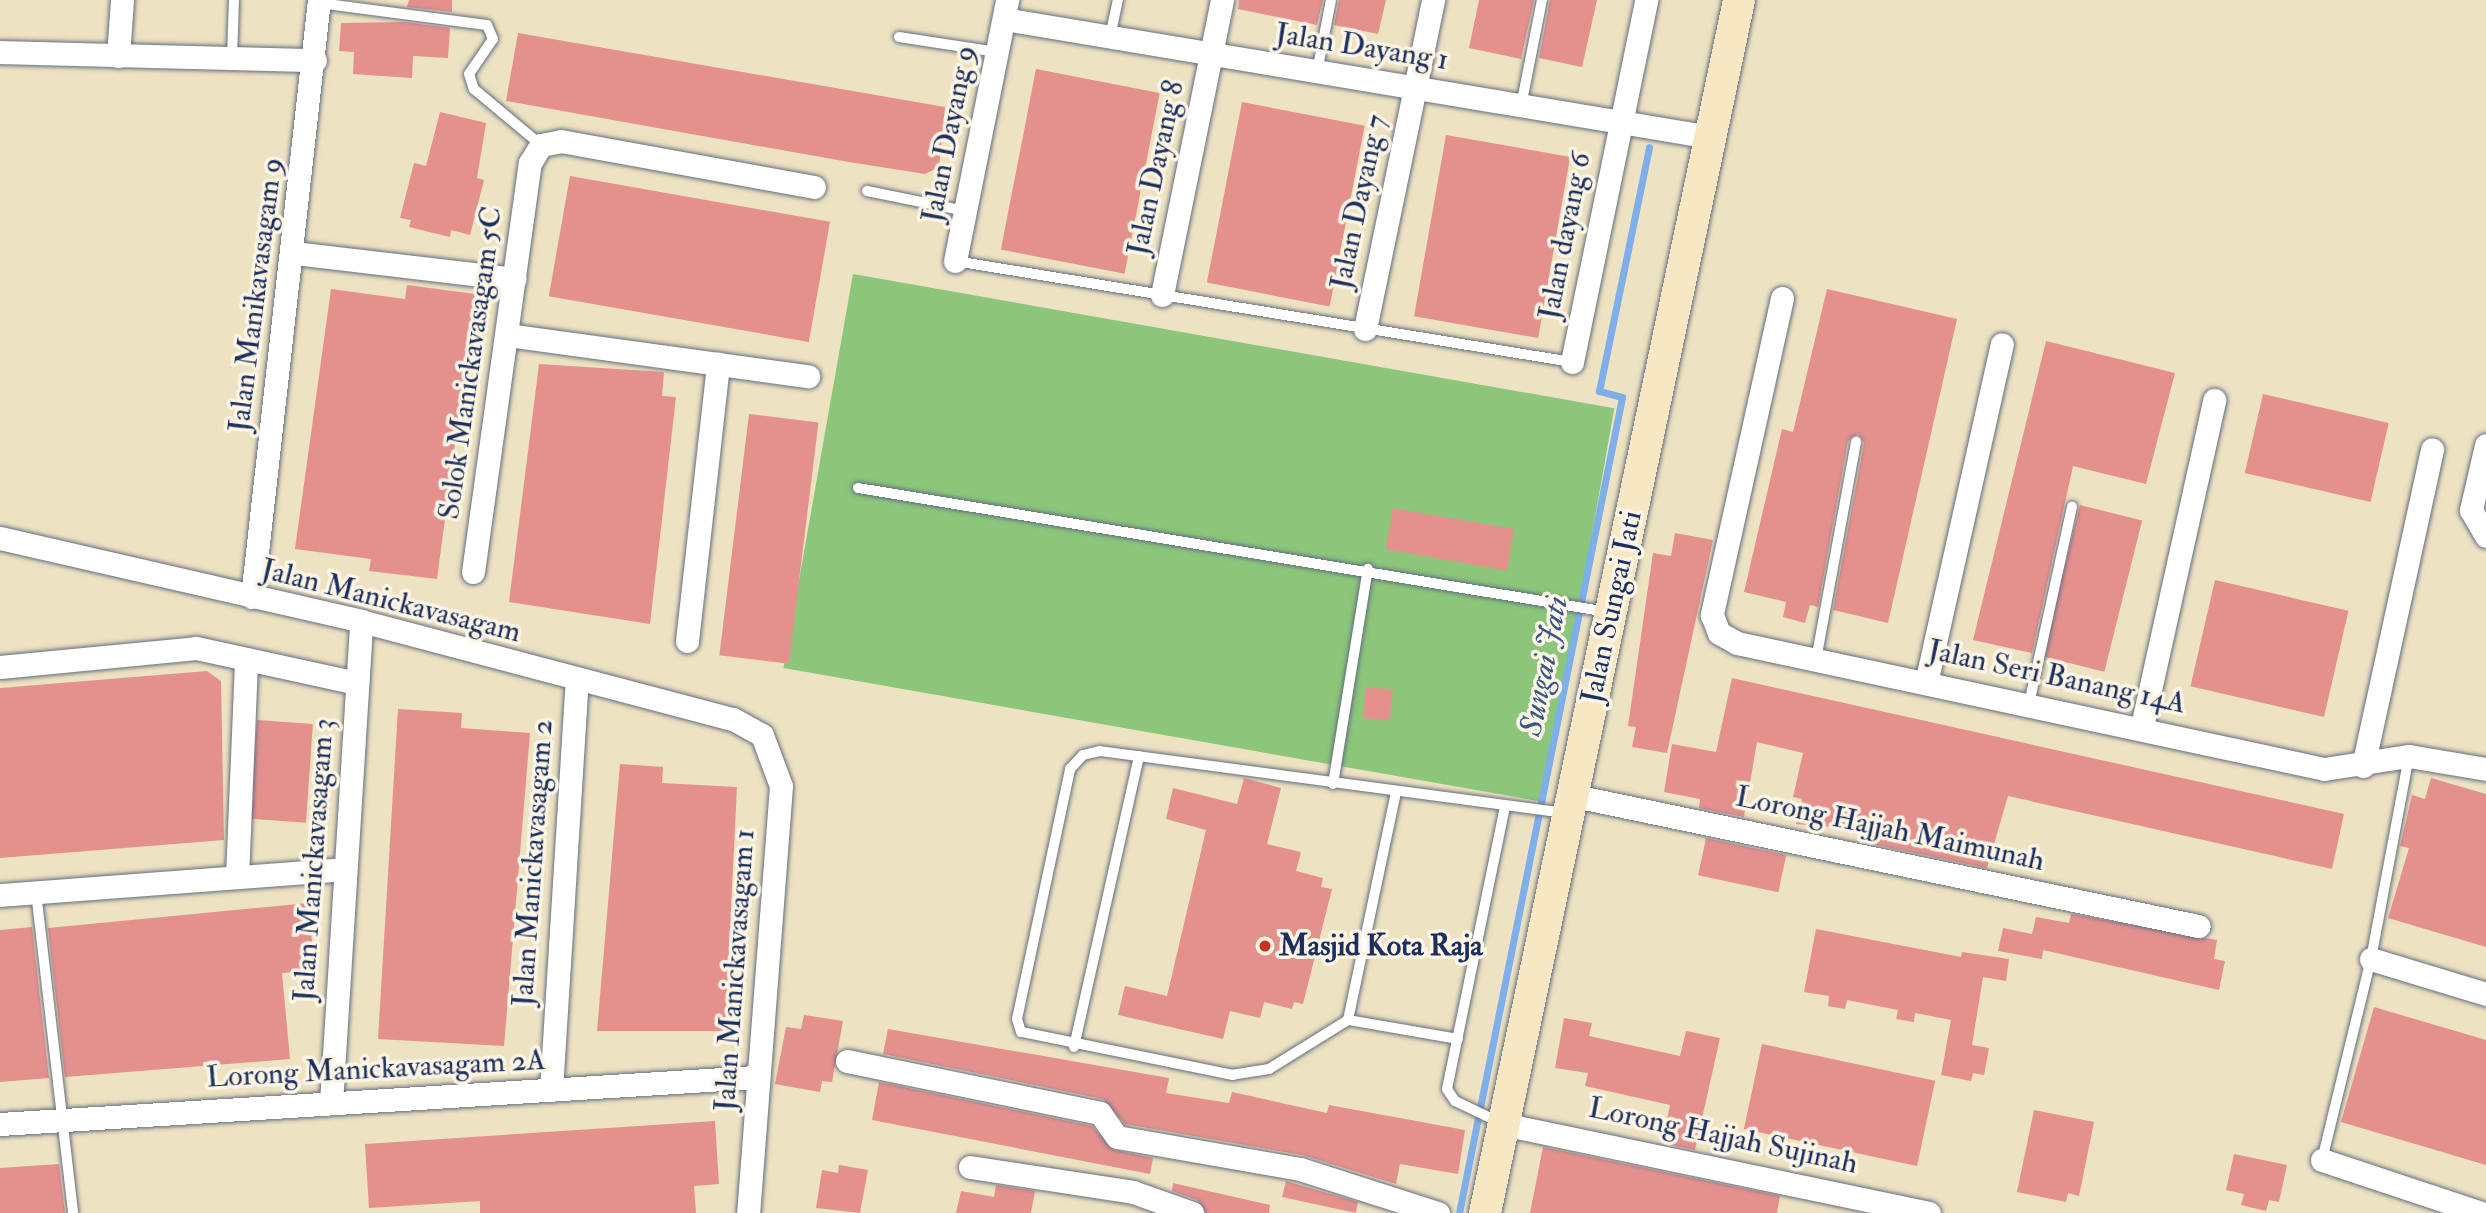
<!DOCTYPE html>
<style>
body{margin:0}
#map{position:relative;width:2486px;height:1213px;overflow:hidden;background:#ede2c1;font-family:"IM FELL Double Pica",serif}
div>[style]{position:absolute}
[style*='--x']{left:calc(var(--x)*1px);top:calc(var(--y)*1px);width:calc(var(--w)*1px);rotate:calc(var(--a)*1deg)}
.green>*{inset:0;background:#8bc67a;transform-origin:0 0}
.stream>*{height:7px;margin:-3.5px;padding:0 3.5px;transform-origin:3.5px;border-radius:3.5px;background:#7fafea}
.building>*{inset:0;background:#e4918e;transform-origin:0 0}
.roads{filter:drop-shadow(0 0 2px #646e81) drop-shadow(0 0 2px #646e81)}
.service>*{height:10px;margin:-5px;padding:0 5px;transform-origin:5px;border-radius:5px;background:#fff}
.minor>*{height:23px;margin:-11.5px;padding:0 11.5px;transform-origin:11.5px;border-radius:11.5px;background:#fff}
.secondary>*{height:32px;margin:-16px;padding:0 16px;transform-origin:16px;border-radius:16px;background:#f7e8c3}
.dots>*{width:19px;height:19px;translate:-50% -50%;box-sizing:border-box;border:4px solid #fcf5e5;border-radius:50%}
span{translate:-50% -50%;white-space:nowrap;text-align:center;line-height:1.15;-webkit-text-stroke:7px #fcf5e5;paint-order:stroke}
.street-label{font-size:30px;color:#1b2f5e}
.poi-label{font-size:30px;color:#1b2f5e;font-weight:700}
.left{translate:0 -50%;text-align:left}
.water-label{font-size:32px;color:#395588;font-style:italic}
</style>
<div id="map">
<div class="green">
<div style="left:853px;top:274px;width:773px;height:400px;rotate:10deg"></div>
</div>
<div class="stream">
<div style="--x:1459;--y:1213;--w:832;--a:-78.7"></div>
<div style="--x:1622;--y:397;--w:24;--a:-165"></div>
<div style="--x:1599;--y:391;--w:249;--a:-78.4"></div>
</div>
<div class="building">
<div style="clip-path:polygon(409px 0,452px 0,452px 12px,407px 7px)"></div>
<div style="clip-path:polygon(1239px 0,1323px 0,1317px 25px,1238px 9px)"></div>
<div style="clip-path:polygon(1339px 0,1386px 0,1378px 34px,1334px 25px)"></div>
<div style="clip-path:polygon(1479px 0,1534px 0,1521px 59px,1469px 48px)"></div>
<div style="clip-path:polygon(1550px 0,1597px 0,1582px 67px,1539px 58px)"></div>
<div style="clip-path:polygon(404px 22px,450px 28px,448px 58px,413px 56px,412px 78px,353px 74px,354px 52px,339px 51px,341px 23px)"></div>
<div style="clip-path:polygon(518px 33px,945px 107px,939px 167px,925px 174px,849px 162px,506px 101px)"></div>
<div style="left:1036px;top:69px;width:126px;height:184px;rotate:11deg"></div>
<div style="left:1242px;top:102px;width:125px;height:184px;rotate:11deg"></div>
<div style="clip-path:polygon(440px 112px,486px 123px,477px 178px,484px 180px,470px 235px,451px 230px,450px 237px,409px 227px,411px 220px,400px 218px,414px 163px,426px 166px)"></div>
<div style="left:1446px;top:135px;width:126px;height:184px;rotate:10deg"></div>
<div style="left:570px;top:176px;width:264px;height:122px;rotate:10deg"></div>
<div style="clip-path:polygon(407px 285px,475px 294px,437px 579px,369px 571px,371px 559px,295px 549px,331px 289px,405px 299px)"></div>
<div style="clip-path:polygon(1827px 289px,1957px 319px,1888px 623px,1833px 610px,1864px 443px,1858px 434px,1848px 441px,1818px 607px,1810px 605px,1805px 623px,1783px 617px,1786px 602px,1744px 592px,1782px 429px,1793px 432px)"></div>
<div style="clip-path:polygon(2046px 341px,2175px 373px,2146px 484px,2073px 466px,2032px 653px,1973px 640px)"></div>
<div style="clip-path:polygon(539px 364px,664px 372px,662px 396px,676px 397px,650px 624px,509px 602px)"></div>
<div style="left:2263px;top:394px;width:129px;height:81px;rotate:13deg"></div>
<div style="left:749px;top:414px;width:70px;height:243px;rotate:7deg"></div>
<div style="left:2080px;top:505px;width:64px;height:156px;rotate:14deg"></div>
<div style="left:1393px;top:508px;width:123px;height:42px;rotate:10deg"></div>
<div style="clip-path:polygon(1675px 533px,1713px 540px,1667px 753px,1632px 747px,1636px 727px,1628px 726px,1653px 553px,1671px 556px)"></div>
<div style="left:2215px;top:580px;width:137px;height:109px;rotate:13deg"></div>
<div style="clip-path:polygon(207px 671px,221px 681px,224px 840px,0 858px,0 688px)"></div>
<div style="clip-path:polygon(1732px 678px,2344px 814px,2332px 869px,2008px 796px,1987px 868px,1867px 843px,1870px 830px,1796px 824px,1802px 799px,1793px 797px,1803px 753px,1757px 742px,1744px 817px,1699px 808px,1700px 799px,1664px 792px,1672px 744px,1716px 752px)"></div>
<div style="left:1366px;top:687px;width:27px;height:31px;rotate:6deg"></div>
<div style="clip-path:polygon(398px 709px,462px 713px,461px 728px,530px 733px,504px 1046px,378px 1039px)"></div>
<div style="left:257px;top:720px;width:56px;height:99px;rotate:4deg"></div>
<div style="clip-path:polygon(620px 764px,663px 767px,662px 783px,737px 787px,725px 1031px,597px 1031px)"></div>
<div style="clip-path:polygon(1244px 778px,1281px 788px,1267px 844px,1301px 852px,1296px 871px,1323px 878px,1321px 887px,1332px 889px,1303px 1004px,1294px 1002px,1292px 1009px,1264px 1002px,1260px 1018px,1230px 1011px,1223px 1039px,1118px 1015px,1125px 986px,1167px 996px,1206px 830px,1166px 819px,1173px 788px,1237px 804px)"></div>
<div style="clip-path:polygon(2431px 778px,2486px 794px,2486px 947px,2388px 918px,2409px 848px,2400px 846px,2412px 795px,2425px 799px)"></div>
<div style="left:1706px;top:838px;width:82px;height:38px;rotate:12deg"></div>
<div style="clip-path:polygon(308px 903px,315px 970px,282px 973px,290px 1059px,65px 1077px,48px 928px)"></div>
<div style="clip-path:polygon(2071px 914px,2217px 940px,2214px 959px,2225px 961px,2219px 990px,2043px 950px,2042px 959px,1998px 951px,2003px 928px,2032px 934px,2036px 917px,2069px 923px)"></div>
<div style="clip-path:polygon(32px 927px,49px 1078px,0 1082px,0 930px)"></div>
<div style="clip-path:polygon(1816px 929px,1961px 957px,1962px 952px,2009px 959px,2006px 981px,1983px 977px,1972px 1045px,1989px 1048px,1984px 1075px,1973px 1073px,1971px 1081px,1941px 1075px,1951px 1020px,1915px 1013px,1914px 1022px,1896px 1019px,1898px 1010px,1847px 1000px,1845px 1009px,1828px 1006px,1829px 996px,1804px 992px)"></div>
<div style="clip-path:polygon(2374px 1007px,2486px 1040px,2486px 1165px,2341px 1122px)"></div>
<div style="clip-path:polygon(804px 1015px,843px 1021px,832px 1082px,822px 1081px,820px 1092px,775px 1084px,786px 1027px,801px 1029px)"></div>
<div style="clip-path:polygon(1564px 1018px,1592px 1023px,1589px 1036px,1680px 1056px,1686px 1031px,1720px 1038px,1695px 1150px,1662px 1143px,1670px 1105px,1585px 1086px,1588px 1073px,1555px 1068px)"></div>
<div style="clip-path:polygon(888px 1029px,1169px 1078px,1166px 1093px,1229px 1103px,1232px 1092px,1327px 1113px,1329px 1105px,1465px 1130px,1458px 1174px,1400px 1164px,1396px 1184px,1302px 1155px,1125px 1124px,1103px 1099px,883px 1054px)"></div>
<div style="left:1762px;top:1044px;width:177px;height:87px;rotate:12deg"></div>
<div style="clip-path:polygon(879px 1082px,1092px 1126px,1114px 1150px,1153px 1158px,1150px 1174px,872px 1120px)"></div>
<div style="clip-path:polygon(2034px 1110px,2094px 1122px,2079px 1196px,2068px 1193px,2066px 1202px,2017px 1192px)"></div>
<div style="clip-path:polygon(715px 1121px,719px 1184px,694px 1186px,696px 1213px,480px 1213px,480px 1201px,369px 1208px,365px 1144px)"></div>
<div style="clip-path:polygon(1543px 1147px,1780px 1196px,1777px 1213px,1530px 1213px)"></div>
<div style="clip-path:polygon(2234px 1154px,2287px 1165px,2279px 1202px,2269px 1200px,2266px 1211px,2241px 1205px,2244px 1194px,2226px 1190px)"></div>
<div style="clip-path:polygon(59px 1164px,65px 1213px,0 1213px,0 1168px)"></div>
<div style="clip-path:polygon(839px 1165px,868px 1170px,860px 1213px,816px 1208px,822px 1170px,838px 1173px)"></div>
<div style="clip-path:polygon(1286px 1181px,1358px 1202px,1356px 1213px,1282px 1197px)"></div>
<div style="clip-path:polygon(1173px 1183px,1270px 1205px,1269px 1213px,1206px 1213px,1197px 1200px,1172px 1191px)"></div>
<div style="clip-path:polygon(996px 1185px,1035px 1191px,1031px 1213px,956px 1213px,961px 1191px,994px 1197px)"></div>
</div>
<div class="roads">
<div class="service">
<div style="--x:319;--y:3;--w:169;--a:7.5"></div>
<div style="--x:487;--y:25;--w:15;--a:67"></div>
<div style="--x:493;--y:39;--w:42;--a:124.4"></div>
<div style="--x:469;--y:74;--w:16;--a:72"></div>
<div style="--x:474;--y:89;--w:87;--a:39.9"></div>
<div style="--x:899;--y:37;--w:99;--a:8.7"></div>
<div style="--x:1110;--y:37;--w:38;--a:-78"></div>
<div style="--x:232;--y:57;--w:57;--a:-88"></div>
<div style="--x:1317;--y:72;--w:73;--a:-79"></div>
<div style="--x:1521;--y:106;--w:108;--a:-78.8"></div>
<div style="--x:867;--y:191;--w:100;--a:11.5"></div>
<div style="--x:955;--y:261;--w:625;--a:9.3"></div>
<div style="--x:858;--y:488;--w:760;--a:9.39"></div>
<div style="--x:1816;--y:660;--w:222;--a:-79.6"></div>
<div style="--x:2029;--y:704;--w:202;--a:-77.7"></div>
<div style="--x:1333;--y:784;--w:218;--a:-80.8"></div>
<div style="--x:36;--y:892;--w:323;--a:83.4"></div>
<div style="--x:1348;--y:1020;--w:233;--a:-78.1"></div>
<div style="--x:1458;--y:1039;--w:112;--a:-170.2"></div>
<div style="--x:1348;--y:1020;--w:93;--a:148.2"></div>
<div style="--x:1269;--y:1069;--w:36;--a:171"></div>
<div style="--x:1233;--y:1075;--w:216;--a:-168.5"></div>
<div style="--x:1021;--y:1032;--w:14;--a:-107"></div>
<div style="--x:1017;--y:1019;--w:256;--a:-78"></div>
<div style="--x:1070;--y:769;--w:19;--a:-47"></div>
<div style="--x:1083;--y:755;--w:17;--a:-13"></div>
<div style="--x:1100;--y:751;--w:470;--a:7.6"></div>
<div style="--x:1074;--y:1047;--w:298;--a:-77.4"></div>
<div style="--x:1501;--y:1123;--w:51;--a:-154.4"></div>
<div style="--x:1455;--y:1101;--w:14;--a:-124"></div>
<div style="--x:1447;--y:1089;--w:289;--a:-78.4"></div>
<div style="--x:2322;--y:1160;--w:207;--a:-76.3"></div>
<div style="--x:2371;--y:959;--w:207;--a:-79.4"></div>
</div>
<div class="minor">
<div style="--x:1004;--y:19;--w:717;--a:9.48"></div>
<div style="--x:0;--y:52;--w:315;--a:1.5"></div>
<div style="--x:118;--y:56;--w:56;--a:-85.9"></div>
<div style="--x:294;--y:253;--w:222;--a:6.7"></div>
<div style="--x:955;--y:261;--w:266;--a:-78.7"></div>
<div style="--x:1162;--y:295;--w:301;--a:-78.5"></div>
<div style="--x:1782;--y:298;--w:325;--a:102.5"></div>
<div style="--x:1712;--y:615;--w:19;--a:69"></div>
<div style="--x:1719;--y:633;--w:21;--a:29"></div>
<div style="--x:1737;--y:643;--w:600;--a:12.11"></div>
<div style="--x:2324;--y:769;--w:86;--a:-8.7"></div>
<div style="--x:2409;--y:756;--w:78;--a:9.6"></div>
<div style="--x:1365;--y:329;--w:336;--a:-78.3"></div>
<div style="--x:507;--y:335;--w:304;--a:7.8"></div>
<div style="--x:1572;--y:362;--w:369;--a:-78.4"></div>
<div style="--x:2486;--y:445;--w:67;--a:103"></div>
<div style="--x:2471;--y:510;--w:30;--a:60"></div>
<div style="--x:0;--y:538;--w:370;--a:12.9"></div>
<div style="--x:361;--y:621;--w:385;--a:14.8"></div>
<div style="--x:733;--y:719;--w:33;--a:29"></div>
<div style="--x:762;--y:735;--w:54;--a:69.6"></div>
<div style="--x:781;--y:786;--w:428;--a:94.4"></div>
<div style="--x:473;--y:572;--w:413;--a:-82.1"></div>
<div style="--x:530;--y:163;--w:21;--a:-59"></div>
<div style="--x:541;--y:145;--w:20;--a:-11"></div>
<div style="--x:561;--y:141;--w:257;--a:10.3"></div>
<div style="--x:252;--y:597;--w:601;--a:-83.6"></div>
<div style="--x:687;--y:641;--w:279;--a:-83.6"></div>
<div style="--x:0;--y:667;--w:197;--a:-5.5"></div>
<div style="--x:196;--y:648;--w:165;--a:12.3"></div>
<div style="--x:1926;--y:683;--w:347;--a:-77.4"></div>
<div style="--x:2142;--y:726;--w:334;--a:-77.5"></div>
<div style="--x:2363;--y:766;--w:324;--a:-77.7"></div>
<div style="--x:1570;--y:795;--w:642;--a:11.78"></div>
<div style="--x:237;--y:877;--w:218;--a:-87.6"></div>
<div style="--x:0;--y:895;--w:346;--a:-4.3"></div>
<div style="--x:2371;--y:959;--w:120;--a:16.9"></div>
<div style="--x:847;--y:1061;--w:258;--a:11.6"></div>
<div style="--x:1100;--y:1113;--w:29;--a:55"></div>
<div style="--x:1117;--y:1137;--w:186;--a:9.9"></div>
<div style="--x:1300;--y:1169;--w:145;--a:17.7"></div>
<div style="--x:551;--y:1090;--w:409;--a:-86.4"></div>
<div style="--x:331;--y:1103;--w:483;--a:-86.4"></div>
<div style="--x:0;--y:1124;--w:757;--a:-3.56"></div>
<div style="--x:1503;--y:1124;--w:435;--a:11.8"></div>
<div style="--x:2322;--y:1160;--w:168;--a:18.4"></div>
<div style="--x:970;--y:1167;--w:165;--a:8.7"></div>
<div style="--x:1133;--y:1192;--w:63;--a:19.6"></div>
</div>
<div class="secondary">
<div style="--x:1485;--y:1213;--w:1239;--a:-78.17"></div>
</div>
</div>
<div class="dots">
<div style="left:1265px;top:946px;background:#c8321e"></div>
</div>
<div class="street-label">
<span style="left:1362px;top:47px;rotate:9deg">Jalan Dayang 1</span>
<span style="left:949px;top:134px;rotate:-79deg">Jalan Dayang 9</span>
<span style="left:1156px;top:168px;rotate:-78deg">Jalan Dayang 8</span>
<span style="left:1359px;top:202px;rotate:-78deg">Jalan Dayang 7</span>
<span style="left:1565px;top:236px;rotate:-79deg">Jalan dayang 6</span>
<span style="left:256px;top:295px;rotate:-83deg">Jalan Manikavasagam 9</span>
<span style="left:471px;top:363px;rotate:-82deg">Solok Manickavasagam 5C</span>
<span style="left:391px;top:601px;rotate:14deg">Jalan Manickavasagam</span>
<span style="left:1612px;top:607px;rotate:-78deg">Jalan Sungai Jati</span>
<span style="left:2057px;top:677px;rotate:12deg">Jalan Seri Banang 14A</span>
<span style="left:1890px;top:829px;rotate:12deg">Lorong Hajjah Maimunah</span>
<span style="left:314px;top:860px;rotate:-86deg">Jalan Manickavasagam 3</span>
<span style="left:533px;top:863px;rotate:-86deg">Jalan Manickavasagam 2</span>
<span style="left:735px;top:970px;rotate:-86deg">Jalan Manickavasagam 1</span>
<span style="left:376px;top:1069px;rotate:-3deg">Lorong Manickavasagam 2A</span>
<span style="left:1723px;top:1136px;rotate:12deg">Lorong Hajjah Sujinah</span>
</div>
<div class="poi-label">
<span class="left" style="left:1279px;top:946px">Masjid Kota Raja</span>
</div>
<div class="water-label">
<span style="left:1544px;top:666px;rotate:-79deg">Sungai Jati</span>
</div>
</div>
